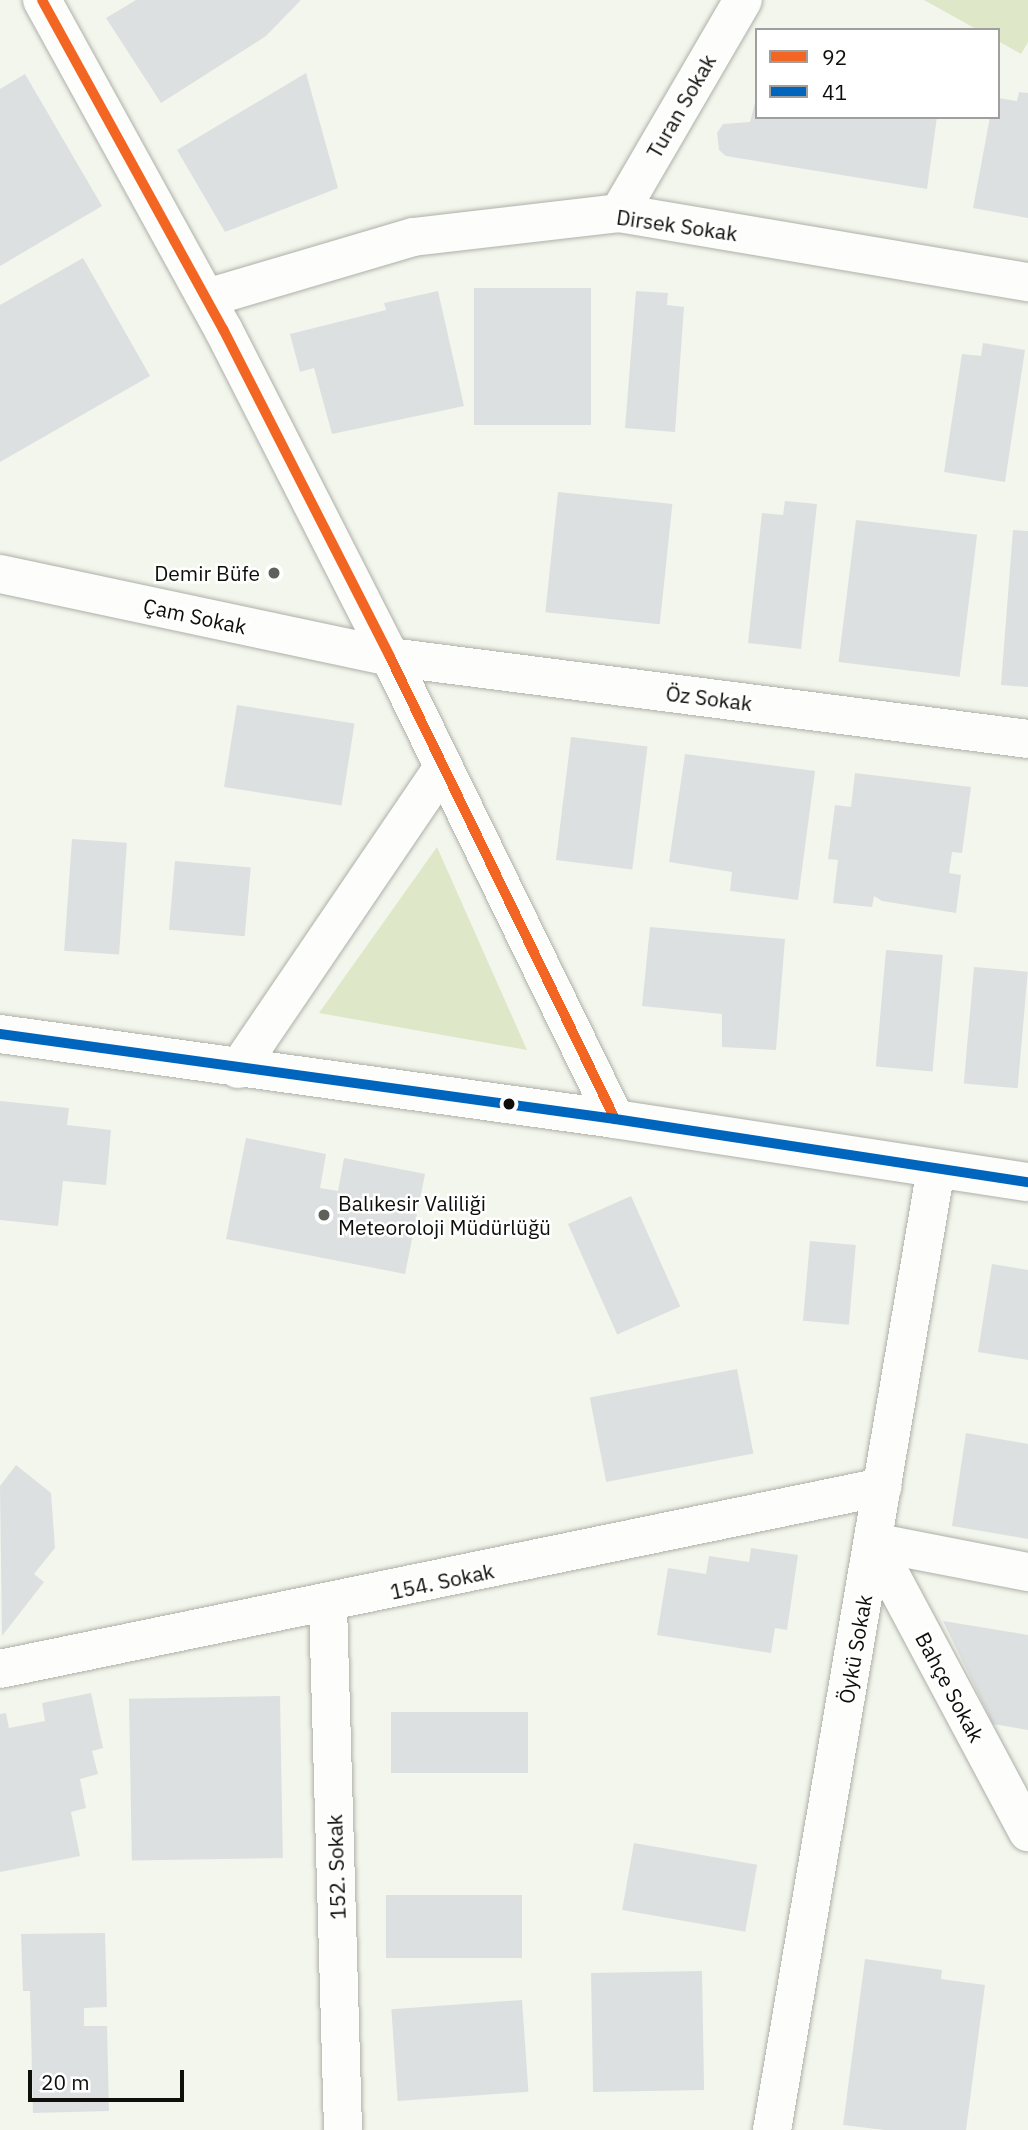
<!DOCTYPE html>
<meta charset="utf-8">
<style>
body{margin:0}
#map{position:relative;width:1028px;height:2130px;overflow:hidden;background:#f3f6ec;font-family:"IBM Plex Sans",sans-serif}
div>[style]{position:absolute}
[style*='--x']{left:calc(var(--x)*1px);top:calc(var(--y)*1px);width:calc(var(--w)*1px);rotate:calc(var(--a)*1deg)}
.green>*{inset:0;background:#dee7c8}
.building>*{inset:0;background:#dde0e1;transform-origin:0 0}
.roads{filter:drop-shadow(0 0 2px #aeb0a9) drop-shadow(0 0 2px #aeb0a9)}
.minor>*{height:38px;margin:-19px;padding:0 19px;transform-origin:19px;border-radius:19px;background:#fdfefc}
.secondary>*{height:38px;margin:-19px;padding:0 19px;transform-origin:19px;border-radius:19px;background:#fdfefc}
.bus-1>*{height:10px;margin:-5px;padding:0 5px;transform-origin:5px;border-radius:5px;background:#f26522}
.bus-2>*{height:10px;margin:-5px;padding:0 5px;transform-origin:5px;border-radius:5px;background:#0065bd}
.dots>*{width:19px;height:19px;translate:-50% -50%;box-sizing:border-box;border:4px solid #fff;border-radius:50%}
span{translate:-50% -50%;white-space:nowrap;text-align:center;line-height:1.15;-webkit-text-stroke:5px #fff;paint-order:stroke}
.street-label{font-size:21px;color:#0e0f0a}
.poi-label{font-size:21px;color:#0e0f0a}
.right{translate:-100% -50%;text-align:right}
.left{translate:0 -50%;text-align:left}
.legend{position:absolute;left:755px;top:28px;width:245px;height:91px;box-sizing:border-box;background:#fff;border:2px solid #9f9f9d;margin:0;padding:9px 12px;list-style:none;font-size:21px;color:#0e0f0a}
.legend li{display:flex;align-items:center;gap:14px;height:35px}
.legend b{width:35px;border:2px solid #9f9f9d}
.scale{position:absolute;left:28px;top:2070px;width:156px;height:32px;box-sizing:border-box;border:4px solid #0e0f0a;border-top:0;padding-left:9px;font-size:21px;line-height:24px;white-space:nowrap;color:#0e0f0a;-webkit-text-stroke:5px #fff;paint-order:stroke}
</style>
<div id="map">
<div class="green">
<div style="clip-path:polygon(924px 0,1028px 0,1028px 42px,1021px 54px,998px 41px,998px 30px,978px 30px)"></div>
<div style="clip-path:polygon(437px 847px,527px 1050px,319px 1013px)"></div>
</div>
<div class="building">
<div style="clip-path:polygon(136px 0,301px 0,266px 36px,161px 103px,106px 18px)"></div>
<div style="clip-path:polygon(306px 73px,338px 188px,225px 232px,177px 150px)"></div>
<div style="clip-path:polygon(25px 74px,102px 206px,0 266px,0 89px)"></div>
<div style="clip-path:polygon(1019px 92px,1028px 93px,1028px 218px,973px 208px,990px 117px,998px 117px,998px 98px,1017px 101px)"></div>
<div style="clip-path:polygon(756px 98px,757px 117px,937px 117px,927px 189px,726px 156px,719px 150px,717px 133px,723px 124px,750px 122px)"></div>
<div style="clip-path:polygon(83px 258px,150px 376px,0 462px,0 305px)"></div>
<div style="left:474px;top:288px;width:117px;height:137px"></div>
<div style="clip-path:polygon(438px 291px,464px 406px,332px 434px,314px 368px,300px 372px,290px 334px,386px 310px,384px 303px)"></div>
<div style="clip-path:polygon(636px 291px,668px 293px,667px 305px,684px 307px,675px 432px,625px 428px)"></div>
<div style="clip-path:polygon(983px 343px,1025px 350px,1005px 482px,944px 472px,962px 354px,981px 356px)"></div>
<div style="left:558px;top:492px;width:115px;height:121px;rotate:6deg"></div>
<div style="clip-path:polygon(785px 501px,817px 504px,801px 649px,748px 643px,762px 513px,783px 515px)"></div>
<div style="left:856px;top:520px;width:122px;height:143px;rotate:7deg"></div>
<div style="clip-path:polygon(1013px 530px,1028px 531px,1028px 687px,1001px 685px)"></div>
<div style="left:237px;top:705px;width:119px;height:83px;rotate:9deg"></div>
<div style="left:571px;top:737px;width:77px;height:124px;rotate:7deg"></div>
<div style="clip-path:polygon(685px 754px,815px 771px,798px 900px,730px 891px,732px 872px,669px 862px)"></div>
<div style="clip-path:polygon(855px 773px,971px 787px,962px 853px,952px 852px,949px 873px,961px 875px,956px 913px,882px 901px,874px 896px,872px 907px,833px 903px,838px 860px,828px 859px,835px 805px,851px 807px)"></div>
<div style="left:72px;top:839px;width:55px;height:112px;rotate:4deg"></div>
<div style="left:175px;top:861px;width:76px;height:69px;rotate:5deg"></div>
<div style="clip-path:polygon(650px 927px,785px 939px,776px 1050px,722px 1047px,722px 1014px,642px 1006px)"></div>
<div style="left:886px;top:950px;width:57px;height:117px;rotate:5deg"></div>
<div style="left:974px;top:967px;width:54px;height:117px;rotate:5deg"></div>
<div style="clip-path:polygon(0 1101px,69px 1108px,67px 1125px,111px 1130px,106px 1185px,63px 1181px,58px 1226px,0 1220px)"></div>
<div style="clip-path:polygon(246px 1138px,326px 1154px,320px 1188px,338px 1191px,344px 1158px,425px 1174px,405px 1274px,226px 1239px)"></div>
<div style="left:631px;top:1196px;width:121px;height:69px;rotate:66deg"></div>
<div style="left:810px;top:1241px;width:46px;height:80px;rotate:5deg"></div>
<div style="clip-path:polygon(992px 1264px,1028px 1270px,1028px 1360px,978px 1352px)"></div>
<div style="left:737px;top:1369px;width:86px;height:150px;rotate:79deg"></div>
<div style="clip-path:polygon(966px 1433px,1028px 1444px,1028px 1539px,952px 1526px)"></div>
<div style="clip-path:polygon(16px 1465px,51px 1493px,55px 1548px,34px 1574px,44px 1582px,2px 1636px,0 1486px)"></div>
<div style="clip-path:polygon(751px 1548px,798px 1555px,787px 1630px,775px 1628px,771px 1653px,657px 1635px,668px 1568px,706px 1574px,709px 1556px,749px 1562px)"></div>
<div style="clip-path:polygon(943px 1621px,1028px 1635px,1028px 1730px,993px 1724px)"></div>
<div style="clip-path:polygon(91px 1693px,103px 1748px,92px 1751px,98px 1774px,80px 1779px,86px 1808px,71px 1812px,80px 1856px,0 1872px,0 1714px,6px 1713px,9px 1728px,45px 1721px,42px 1703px)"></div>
<div style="left:280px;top:1696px;width:162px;height:151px;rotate:89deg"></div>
<div style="left:391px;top:1712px;width:137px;height:61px"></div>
<div style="left:634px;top:1843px;width:125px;height:68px;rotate:10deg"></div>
<div style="left:386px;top:1895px;width:136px;height:63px"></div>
<div style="clip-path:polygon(105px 1933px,107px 2007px,84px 2008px,84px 2026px,107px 2026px,109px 2111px,33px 2113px,30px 1991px,23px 1991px,21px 1934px)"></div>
<div style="clip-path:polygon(865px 1959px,942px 1970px,941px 1979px,985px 1985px,966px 2130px,885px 2130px,843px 2125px)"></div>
<div style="left:702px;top:1971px;width:119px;height:111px;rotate:89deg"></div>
<div style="left:522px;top:2000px;width:92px;height:131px;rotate:86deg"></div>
</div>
<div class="roads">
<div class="minor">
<div style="--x:42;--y:0;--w:376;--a:61.2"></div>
<div style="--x:223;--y:329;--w:368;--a:63"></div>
<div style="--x:390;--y:657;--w:514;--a:64.03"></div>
<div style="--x:619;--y:213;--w:246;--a:-59.8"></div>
<div style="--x:207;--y:298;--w:215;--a:-16.5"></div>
<div style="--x:413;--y:237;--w:207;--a:-6.6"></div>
<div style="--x:619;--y:213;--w:415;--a:9.6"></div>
<div style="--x:0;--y:574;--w:399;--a:12"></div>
<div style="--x:390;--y:657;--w:643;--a:7.32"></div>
<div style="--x:238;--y:1069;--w:365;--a:-55.8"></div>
<div style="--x:873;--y:1542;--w:329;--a:61.9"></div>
<div style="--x:873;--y:1542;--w:158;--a:11"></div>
<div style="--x:328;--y:1605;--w:525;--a:88.36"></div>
<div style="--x:0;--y:1669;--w:901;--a:-11.66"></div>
<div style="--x:772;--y:2130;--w:975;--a:-80.32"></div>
</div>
<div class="secondary">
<div style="--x:0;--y:1034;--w:621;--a:7.87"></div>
<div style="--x:615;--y:1119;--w:418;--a:8.7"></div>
</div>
</div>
<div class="bus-1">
<div style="--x:42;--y:0;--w:376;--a:61.2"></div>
<div style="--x:223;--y:329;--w:368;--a:63"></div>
<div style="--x:390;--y:657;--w:514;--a:64.03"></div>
</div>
<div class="bus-2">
<div style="--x:0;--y:1034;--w:621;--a:7.87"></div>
<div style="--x:615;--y:1119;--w:418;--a:8.7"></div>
</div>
<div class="dots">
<div style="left:274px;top:573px;background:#5e6059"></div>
<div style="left:509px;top:1104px;background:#0e0f0a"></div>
<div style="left:324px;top:1215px;background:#5e6059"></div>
</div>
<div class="street-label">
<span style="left:681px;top:106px;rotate:-60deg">Turan Sokak</span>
<span style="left:677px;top:225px;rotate:8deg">Dirsek Sokak</span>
<span style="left:195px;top:616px;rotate:12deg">Çam Sokak</span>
<span style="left:709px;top:698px;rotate:7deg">Öz Sokak</span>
<span style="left:442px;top:1581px;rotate:-12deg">154. Sokak</span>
<span style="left:855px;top:1649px;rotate:-80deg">Öykü Sokak</span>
<span style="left:950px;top:1687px;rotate:62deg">Bahçe Sokak</span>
<span style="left:336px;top:1867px;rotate:-92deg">152. Sokak</span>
</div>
<div class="poi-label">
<span class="right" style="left:260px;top:573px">Demir Büfe</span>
<span class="left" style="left:338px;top:1215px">Balıkesir Valiliği<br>Meteoroloji Müdürlüğü</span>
</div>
<ul class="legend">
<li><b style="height:9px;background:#f26522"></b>92</li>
<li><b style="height:9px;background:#0065bd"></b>41</li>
</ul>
<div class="scale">20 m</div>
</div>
